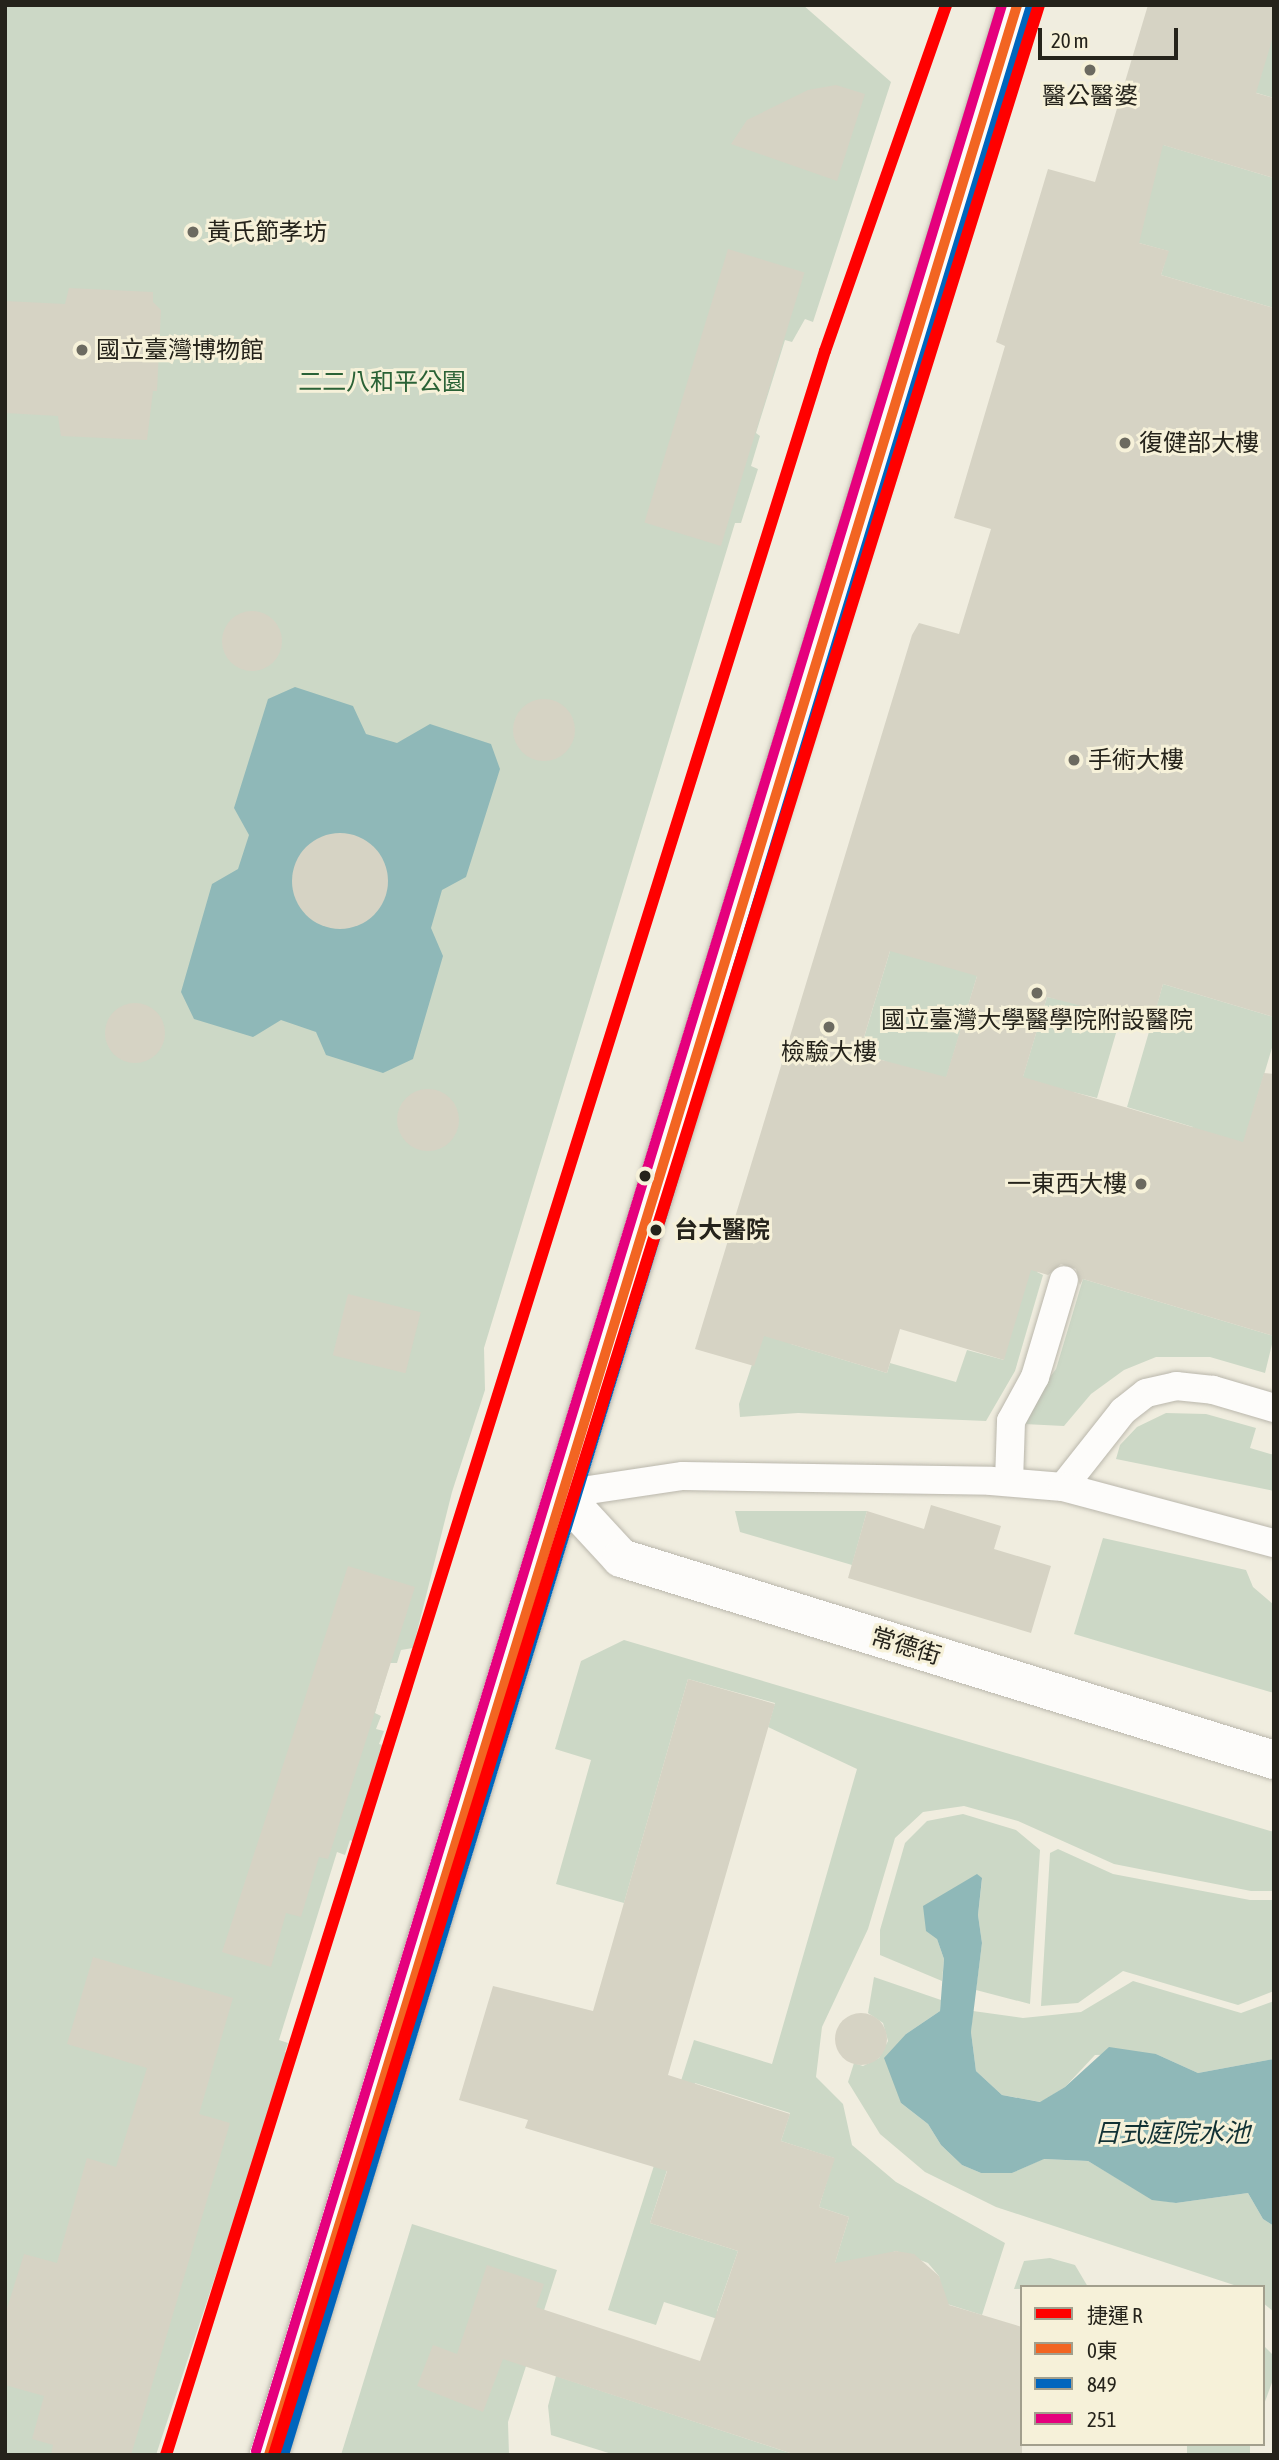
<!DOCTYPE html>
<meta charset="utf-8">
<style>
body{margin:0}
#map{position:relative;width:1279px;height:2460px;overflow:hidden;background:#f0eddf;font-family:"Asap Condensed","Noto Sans TC",sans-serif}
div>[style]{position:absolute}
[style*='--x']{left:calc(var(--x)*1px);top:calc(var(--y)*1px);width:calc(var(--w)*1px);rotate:calc(var(--a)*1deg)}
.green>*{inset:0;background:#ccd8c6;transform-origin:0 0}
.water>*{inset:0;background:#8fb8b8}
.building>*{inset:0;background:#d6d3c4;transform-origin:0 0}
.round{border-radius:50%}
.roads{filter:drop-shadow(0 0 2px #bab7ac) drop-shadow(0 0 2px #bab7ac)}
.lane>*{height:28px;margin:-14px;padding:0 14px;transform-origin:14px;border-radius:14px;background:#fdfcfa}
.street>*{height:38px;margin:-19px;padding:0 19px;transform-origin:19px;border-radius:19px;background:#fdfcfa}
.secondary>*{height:38px;margin:-19px;padding:0 19px;transform-origin:19px;border-radius:19px;background:#fdfcfa}
.bus-1>*{height:10px;margin:-5px;padding:0 5px;transform-origin:5px;border-radius:5px;background:#f26522}
.bus-2>*{height:10px;margin:-5px;padding:0 5px;transform-origin:5px;border-radius:5px;background:#0065bd}
.bus-3>*{height:10px;margin:-5px;padding:0 5px;transform-origin:5px;border-radius:5px;background:#e5007d}
.metro-1>*{height:12px;margin:-6px;padding:0 6px;transform-origin:6px;border-radius:6px;background:#f00}
.dots>*{width:19px;height:19px;translate:-50% -50%;box-sizing:border-box;border:4px solid #f6f1d9;border-radius:50%}
span{translate:-50% -50%;white-space:nowrap;text-align:center;line-height:1.15;-webkit-text-stroke:6px #f6f1d9;paint-order:stroke}
.poi-label{font-size:24px;color:#25231b}
.left{translate:0 -50%;text-align:left}
.right{translate:-100% -50%;text-align:right}
.park-label{font-size:24px;color:#2a6236}
.stop-label{font-size:24px;color:#25231b;font-weight:700}
.street-label{font-size:24px;color:#25231b}
.water-label{font-size:26px;color:#113134;font-style:italic}
.frame{position:absolute;inset:0;border:7px solid #25231b;pointer-events:none}
.legend{position:absolute;left:1020px;top:2285px;width:245px;height:161px;box-sizing:border-box;background:#f6f1d9;border:2px solid #a29f8d;margin:0;padding:9px 12px;list-style:none;font-size:21px;color:#25231b}
.legend li{display:flex;align-items:center;gap:14px;height:35px}
.legend b{width:35px;border:2px solid #a29f8d}
.scale{position:absolute;left:1038px;top:28px;width:140px;height:32px;box-sizing:border-box;border:4px solid #25231b;border-top:0;padding-left:9px;font-size:21px;line-height:24px;white-space:nowrap;color:#25231b;-webkit-text-stroke:5px #f6f1d9;paint-order:stroke}
</style>
<div id="map">
<div class="green">
<div style="clip-path:polygon(5px 5px,803px 5px,891px 82px,813px 322px,805px 319px,792px 342px,785px 340px,756px 433px,760px 436px,751px 466px,758px 469px,741px 523px,735px 523px,484px 1348px,485px 1390px,452px 1492px,413px 1648px,401px 1650px,397px 1663px,390px 1663px,375px 1713px,381px 1716px,376px 1729px,384px 1731px,379px 1744px,386px 1746px,356px 1843px,350px 1840px,345px 1855px,337px 1852px,279px 2040px,288px 2043px,285px 2052px,289px 2054px,156px 2455px,5px 2455px)"></div>
<div style="clip-path:polygon(1274px 34px,1274px 98px,1213px 80px)"></div>
<div style="clip-path:polygon(1137px 137px,1274px 178px,1274px 308px,1161px 275px,1168px 251px,1139px 243px)"></div>
<div style="clip-path:polygon(890px 951px,984px 953px,939px 1102px,885px 1061px,859px 1054px)"></div>
<div style="clip-path:polygon(1133px 975px,1097px 1098px,1073px 1092px,1050px 1230px,1037px 1272px,1043px 1275px,1015px 1371px,986px 1421px,798px 1413px,740px 1417px,739px 1404px,782px 1273px,791px 1344px,887px 1373px,890px 1363px,956px 1382px,967px 1350px,1004px 1360px,1017px 1096px,1047px 997px,1057px 999px)"></div>
<div style="clip-path:polygon(1163px 984px,1274px 1017px,1274px 1041px,1229px 1192px,1178px 1177px,1193px 1127px,1127px 1107px)"></div>
<div style="clip-path:polygon(1083px 1279px,1274px 1336px,1265px 1373px,1210px 1357px,1156px 1357px,1124px 1370px,1091px 1394px,1064px 1426px,1024px 1424px,1030px 1404px,1056px 1369px)"></div>
<div style="clip-path:polygon(1166px 1413px,1206px 1414px,1256px 1428px,1250px 1448px,1274px 1455px,1274px 1491px,1116px 1459px,1120px 1445px,1137px 1427px)"></div>
<div style="clip-path:polygon(735px 1511px,867px 1511px,852px 1565px,740px 1532px)"></div>
<div style="clip-path:polygon(1103px 1538px,1246px 1570px,1253px 1587px,1274px 1605px,1274px 1693px,1074px 1634px)"></div>
<div style="clip-path:polygon(624px 1640px,1274px 1832px,1274px 1891px,1251px 1891px,1114px 1864px,1018px 1821px,964px 1806px,923px 1812px,895px 1838px,868px 1929px,822px 2027px,816px 2077px,843px 2104px,852px 2145px,896px 2182px,1005px 2243px,982px 2315px,944px 2303px,939px 2276px,928px 2263px,896px 2251px,864px 2262px,817px 2321px,849px 2217px,819px 2207px,834px 2158px,781px 2141px,790px 2113px,695px 2083px,650px 2223px,738px 2251px,717px 2311px,724px 2321px,664px 2302px,656px 2325px,608px 2310px,694px 2040px,772px 2064px,857px 1769px,768px 1727px,775px 1703px,688px 1679px,624px 1903px,556px 1884px,591px 1760px,555px 1749px,581px 1661px)"></div>
<div style="clip-path:polygon(963px 1814px,1016px 1830px,1040px 1850px,1030px 2004px,976px 1990px,982px 1943px,978px 1915px,982px 1879px,937px 1939px,944px 1959px,942px 1981px,880px 1955px,880px 1930px,905px 1843px,927px 1821px)"></div>
<div style="clip-path:polygon(1058px 1849px,1113px 1874px,1250px 1900px,1274px 1900px,1274px 1991px,1238px 2005px,1123px 1971px,1078px 2003px,1041px 2006px,1050px 1853px)"></div>
<div style="clip-path:polygon(874px 1977px,941px 2000px,940px 2011px,906px 2034px,901px 2103px,928px 2124px,941px 2145px,962px 2165px,981px 2173px,1012px 2173px,1043px 2159px,1088px 2161px,1152px 2199px,1176px 2203px,1248px 2193px,1263px 2219px,1274px 2226px,1274px 2312px,1263px 2303px,1263px 2287px,1240px 2287px,996px 2207px,925px 2172px,880px 2134px,848px 2082px,854px 2063px,863px 2066px,879px 2058px,888px 2041px,883px 2023px,868px 2013px)"></div>
<div style="clip-path:polygon(1133px 1981px,1241px 2013px,1274px 2001px,1274px 2059px,1198px 2073px,1156px 2054px,1095px 2055px,1065px 2087px,1041px 2102px,1002px 2095px,976px 2071px,971px 2032px,973px 2011px,1023px 2018px,1081px 2012px)"></div>
<div style="clip-path:polygon(412px 2224px,557px 2270px,508px 2422px,509px 2455px,341px 2455px)"></div>
<div style="clip-path:polygon(1050px 2258px,1075px 2265px,1088px 2287px,1014px 2289px,1024px 2261px)"></div>
<div style="clip-path:polygon(1263px 2345px,1274px 2356px,1274px 2377px,1263px 2407px)"></div>
<div style="clip-path:polygon(556px 2376px,790px 2453px,789px 2455px,615px 2455px,551px 2435px,548px 2406px)"></div>
<div style="left:1187px;top:2444px;width:63px;height:12px"></div>
</div>
<div class="water">
<div style="clip-path:polygon(295px 687px,353px 706px,366px 734px,397px 743px,430px 724px,491px 744px,500px 769px,466px 877px,442px 890px,431px 928px,443px 956px,413px 1059px,383px 1073px,326px 1055px,316px 1032px,281px 1020px,253px 1037px,194px 1019px,181px 992px,212px 884px,238px 869px,249px 835px,234px 808px,268px 699px)"></div>
<div style="clip-path:polygon(977px 1874px,982px 1878px,978px 1915px,982px 1943px,971px 2032px,976px 2071px,1002px 2095px,1040px 2102px,1065px 2087px,1109px 2047px,1156px 2054px,1198px 2073px,1274px 2059px,1274px 2226px,1263px 2219px,1248px 2193px,1176px 2203px,1152px 2200px,1088px 2161px,1044px 2159px,1012px 2173px,981px 2173px,962px 2165px,941px 2145px,928px 2124px,901px 2103px,884px 2058px,906px 2034px,940px 2011px,944px 1959px,937px 1939px,926px 1931px,923px 1906px)"></div>
</div>
<div class="building">
<div style="clip-path:polygon(evenodd,1148px 5px,1274px 5px,1274px 34px,1256px 93px,1274px 98px,1274px 178px,1163px 145px,1139px 243px,1169px 251px,1161px 275px,1274px 308px,1274px 1017px,1163px 984px,1152px 1024px,1047px 997px,1023px 1077px,1243px 1142px,1264px 1073px,1274px 1074px,1274px 1336px,1083px 1279px,1080px 1285px,1076px 1269px,1061px 1264px,1048px 1275px,1031px 1270px,1004px 1360px,900px 1329px,887px 1373px,764px 1336px,754px 1366px,695px 1349px,912px 635px,919px 623px,959px 634px,991px 529px,954px 518px,1005px 346px,996px 342px,1048px 169px,1095px 182px,1148px 5px,890px 951px,977px 976px,946px 1077px,859px 1054px,890px 951px)"></div>
<div style="clip-path:polygon(836px 85px,865px 94px,837px 181px,731px 144px,747px 120px,808px 90px)"></div>
<div style="left:728px;top:249px;width:80px;height:286px;rotate:17deg"></div>
<div style="clip-path:polygon(69px 288px,153px 292px,153px 302px,161px 310px,157px 391px,153px 391px,147px 440px,61px 436px,58px 416px,5px 413px,5px 301px,65px 304px)"></div>
<div class="round" style="left:222px;top:611px;width:60px;height:60px"></div>
<div class="round" style="left:513px;top:699px;width:62px;height:62px"></div>
<div class="round" style="left:292px;top:833px;width:96px;height:96px"></div>
<div class="round" style="left:105px;top:1003px;width:60px;height:60px"></div>
<div class="round" style="left:397px;top:1089px;width:62px;height:62px"></div>
<div style="left:348px;top:1294px;width:75px;height:63px;rotate:14deg"></div>
<div style="clip-path:polygon(931px 1505px,1001px 1526px,994px 1549px,1051px 1566px,1031px 1633px,848px 1578px,867px 1511px,924px 1529px)"></div>
<div style="clip-path:polygon(348px 1566px,415px 1587px,328px 1859px,319px 1857px,301px 1917px,286px 1913px,271px 1967px,222px 1952px)"></div>
<div style="clip-path:polygon(688px 1679px,775px 1704px,668px 2075px,790px 2114px,781px 2141px,835px 2158px,819px 2207px,849px 2217px,835px 2263px,896px 2251px,914px 2254px,939px 2276px,949px 2305px,1022px 2327px,1022px 2455px,796px 2455px,503px 2359px,483px 2412px,417px 2386px,433px 2345px,457px 2354px,487px 2265px,544px 2284px,536px 2307px,700px 2361px,738px 2251px,650px 2223px,667px 2171px,525px 2128px,528px 2120px,459px 2100px,493px 1986px,593px 2011px)"></div>
<div style="clip-path:polygon(93px 1957px,233px 1998px,199px 2114px,230px 2123px,131px 2455px,51px 2455px,53px 2445px,32px 2439px,44px 2396px,5px 2385px,5px 2315px,24px 2254px,57px 2263px,87px 2158px,116px 2167px,147px 2068px,67px 2044px)"></div>
<div class="round" style="left:835px;top:2013px;width:52px;height:52px"></div>
</div>
<div class="roads">
<div class="lane">
<div style="--x:1009;--y:1482;--w:61;--a:-88.1"></div>
<div style="--x:1011;--y:1421;--w:50;--a:-61.4"></div>
<div style="--x:1035;--y:1377;--w:101;--a:-73.4"></div>
<div style="--x:1063;--y:1487;--w:97;--a:-51.7"></div>
<div style="--x:1123;--y:1411;--w:29;--a:-38"></div>
<div style="--x:1146;--y:1393;--w:31;--a:-13"></div>
<div style="--x:1176;--y:1386;--w:37;--a:6"></div>
<div style="--x:1213;--y:1390;--w:64;--a:16.4"></div>
<div style="--x:562;--y:1494;--w:122;--a:-8.5"></div>
<div style="--x:683;--y:1476;--w:308;--a:0.9"></div>
<div style="--x:991;--y:1481;--w:72;--a:4.8"></div>
<div style="--x:1063;--y:1487;--w:218;--a:14.9"></div>
</div>
<div class="street">
<div style="--x:562;--y:1494;--w:87;--a:47.3"></div>
<div style="--x:621;--y:1558;--w:684;--a:17.19"></div>
</div>
<div class="secondary">
<div style="--x:269;--y:2455;--w:2562;--a:-73.02"></div>
</div>
</div>
<div class="bus-1">
<div style="--x:269;--y:2455;--w:2562;--a:-73.02"></div>
</div>
<div class="bus-2">
<div style="--x:284;--y:2455;--w:2557;--a:-73.04"></div>
</div>
<div class="bus-3">
<div style="--x:256;--y:2451;--w:2557;--a:-73.04"></div>
</div>
<div class="metro-1">
<div style="--x:166;--y:2455;--w:2205;--a:-72.61"></div>
<div style="--x:825;--y:351;--w:367;--a:-70.7"></div>
<div style="--x:274;--y:2455;--w:2567;--a:-72.66"></div>
</div>
<div class="dots">
<div style="left:1090px;top:70px;background:#6c6a60"></div>
<div style="left:193px;top:232px;background:#6c6a60"></div>
<div style="left:82px;top:350px;background:#6c6a60"></div>
<div style="left:1125px;top:443px;background:#6c6a60"></div>
<div style="left:1074px;top:760px;background:#6c6a60"></div>
<div style="left:1037px;top:993px;background:#6c6a60"></div>
<div style="left:829px;top:1027px;background:#6c6a60"></div>
<div style="left:645px;top:1176px;background:#25231b"></div>
<div style="left:1141px;top:1184px;background:#6c6a60"></div>
<div style="left:656px;top:1230px;background:#25231b"></div>
</div>
<div class="poi-label">
<span style="left:1090px;top:96px">醫公醫婆</span>
<span class="left" style="left:207px;top:232px">黃氏節孝坊</span>
<span class="left" style="left:96px;top:350px">國立臺灣博物館</span>
<span class="left" style="left:1139px;top:443px">復健部大樓</span>
<span class="left" style="left:1088px;top:760px">手術大樓</span>
<span style="left:1037px;top:1020px">國立臺灣大學醫學院附設醫院</span>
<span style="left:829px;top:1052px">檢驗大樓</span>
<span class="right" style="left:1127px;top:1184px">一東西大樓</span>
</div>
<div class="park-label">
<span style="left:382px;top:382px">二二八和平公園</span>
</div>
<div class="stop-label">
<span class="left" style="left:674px;top:1230px">台大醫院</span>
</div>
<div class="street-label">
<span style="left:906px;top:1646px;rotate:17deg">常德街</span>
</div>
<div class="water-label">
<span style="left:1172px;top:2134px">日式庭院水池</span>
</div>
<div class="frame"></div>
<ul class="legend">
<li><b style="height:9px;background:#f00"></b>捷運 R</li>
<li><b style="height:9px;background:#f26522"></b>0東</li>
<li><b style="height:9px;background:#0065bd"></b>849</li>
<li><b style="height:9px;background:#e5007d"></b>251</li>
</ul>
<div class="scale">20 m</div>
</div>
